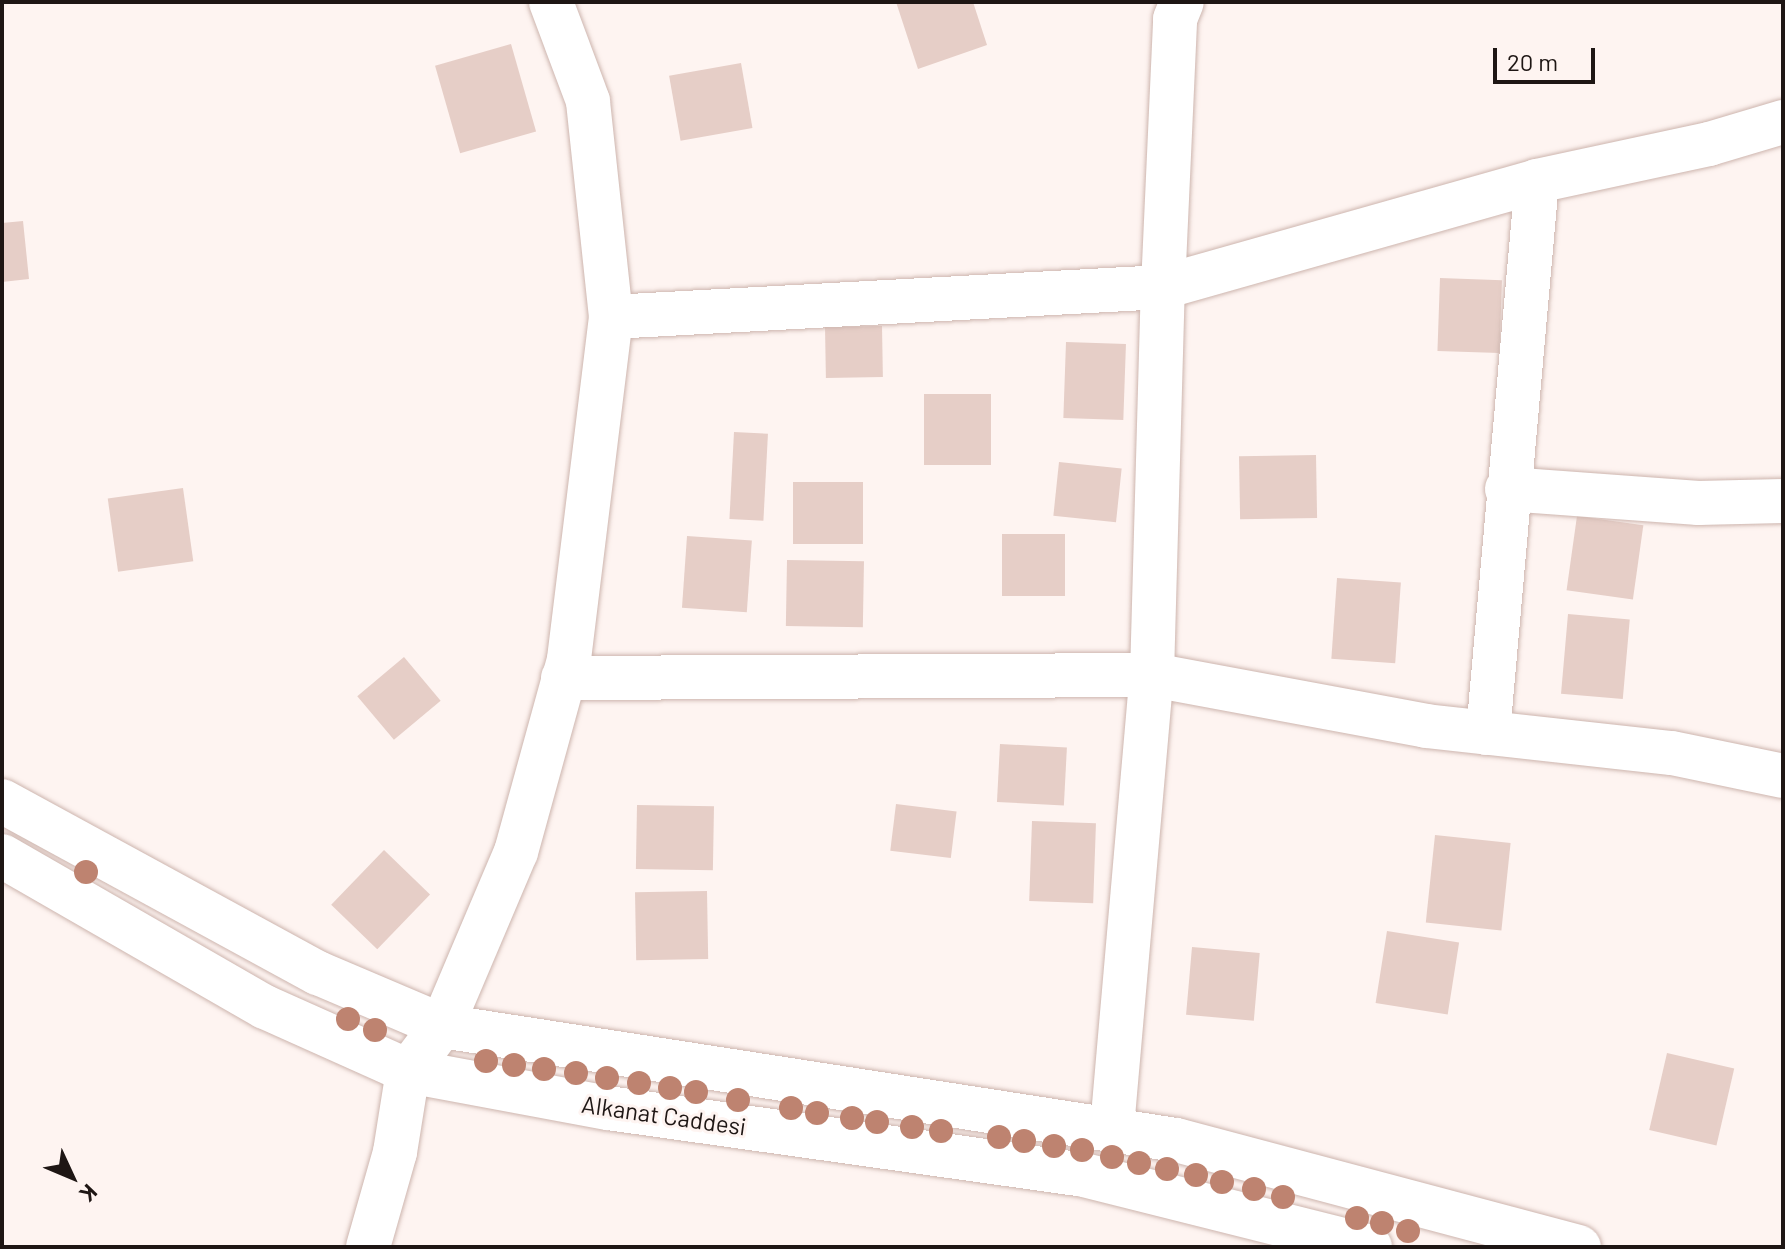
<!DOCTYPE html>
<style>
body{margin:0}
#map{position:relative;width:1785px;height:1249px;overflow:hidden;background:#fef4f1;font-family:Barlow,sans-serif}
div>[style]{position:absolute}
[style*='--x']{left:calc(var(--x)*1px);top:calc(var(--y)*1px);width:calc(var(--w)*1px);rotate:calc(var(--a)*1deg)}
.building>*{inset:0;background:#e6cec7;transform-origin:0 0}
.roads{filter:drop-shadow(0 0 2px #cdb5ae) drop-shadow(0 0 2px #cdb5ae)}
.minor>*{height:44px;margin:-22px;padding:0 22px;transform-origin:22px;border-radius:22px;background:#fff}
.trees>*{width:24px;height:24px;margin:-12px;border-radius:50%;background:#be8370}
span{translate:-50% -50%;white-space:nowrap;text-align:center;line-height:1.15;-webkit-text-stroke:6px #fef4f1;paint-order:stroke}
.street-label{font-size:24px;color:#1e1614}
.frame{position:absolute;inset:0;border:4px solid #1e1614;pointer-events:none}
.north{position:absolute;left:32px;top:1137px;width:80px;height:80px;-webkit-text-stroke:6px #fef4f1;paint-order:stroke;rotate:134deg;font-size:22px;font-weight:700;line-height:32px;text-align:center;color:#1e1614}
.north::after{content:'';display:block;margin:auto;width:28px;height:36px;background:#1e1614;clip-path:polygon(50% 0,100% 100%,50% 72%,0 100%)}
.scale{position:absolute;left:1493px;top:48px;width:102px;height:36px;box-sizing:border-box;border:4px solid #1e1614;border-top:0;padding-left:10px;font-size:24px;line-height:28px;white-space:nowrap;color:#1e1614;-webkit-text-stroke:6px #fef4f1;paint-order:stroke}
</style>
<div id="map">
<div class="building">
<div style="clip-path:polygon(896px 2px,973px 2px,987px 45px,918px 69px)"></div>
<div style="left:511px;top:44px;width:91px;height:79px;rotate:74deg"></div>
<div style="left:741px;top:63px;width:66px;height:73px;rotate:80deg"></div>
<div style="clip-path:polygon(23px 221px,29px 279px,2px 282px,2px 223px)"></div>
<div style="left:1440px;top:278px;width:62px;height:73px;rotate:2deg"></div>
<div style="left:882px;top:326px;width:51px;height:57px;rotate:89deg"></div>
<div style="left:1066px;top:342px;width:60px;height:76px;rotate:2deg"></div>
<div style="left:924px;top:394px;width:67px;height:71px"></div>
<div style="left:734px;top:432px;width:34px;height:87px;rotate:3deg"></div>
<div style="left:1316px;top:455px;width:63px;height:77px;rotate:89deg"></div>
<div style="left:1059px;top:462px;width:63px;height:54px;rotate:6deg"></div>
<div style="left:793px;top:482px;width:70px;height:62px"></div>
<div style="left:183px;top:488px;width:74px;height:76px;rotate:82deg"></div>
<div style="left:1577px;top:516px;width:67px;height:75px;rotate:8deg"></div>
<div style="left:1002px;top:534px;width:63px;height:62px"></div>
<div style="left:687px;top:536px;width:65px;height:72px;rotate:4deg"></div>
<div style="left:787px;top:560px;width:77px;height:66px;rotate:1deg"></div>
<div style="left:1337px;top:578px;width:64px;height:81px;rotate:4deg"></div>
<div style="left:1568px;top:614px;width:62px;height:80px;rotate:5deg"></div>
<div style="left:404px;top:657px;width:57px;height:61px;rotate:50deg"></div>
<div style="left:1000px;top:744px;width:67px;height:58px;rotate:3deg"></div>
<div style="left:896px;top:804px;width:61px;height:47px;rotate:7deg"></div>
<div style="left:637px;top:805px;width:77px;height:64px;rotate:1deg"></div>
<div style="left:1032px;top:821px;width:64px;height:80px;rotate:2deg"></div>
<div style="left:1435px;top:835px;width:76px;height:88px;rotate:6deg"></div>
<div style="left:384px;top:850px;width:64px;height:76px;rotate:44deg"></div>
<div style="left:707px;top:891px;width:68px;height:72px;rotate:89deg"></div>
<div style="left:1387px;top:931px;width:73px;height:73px;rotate:9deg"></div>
<div style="left:1192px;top:947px;width:68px;height:68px;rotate:5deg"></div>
<div style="left:1667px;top:1053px;width:69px;height:79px;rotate:13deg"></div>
</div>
<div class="roads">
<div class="minor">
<div style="--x:611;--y:317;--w:553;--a:-3.11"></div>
<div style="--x:1163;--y:287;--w:389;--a:-15.8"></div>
<div style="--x:1537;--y:181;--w:176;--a:-12.1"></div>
<div style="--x:1709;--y:144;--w:77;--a:-16.6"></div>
<div style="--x:1507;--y:489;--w:192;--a:4.2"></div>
<div style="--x:1698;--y:503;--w:85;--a:-1.3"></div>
<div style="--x:563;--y:678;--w:589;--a:-0.29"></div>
<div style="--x:1152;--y:675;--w:279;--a:10.5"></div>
<div style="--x:1426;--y:726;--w:247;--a:6.3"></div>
<div style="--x:1672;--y:753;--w:113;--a:11.7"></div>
<div style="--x:1488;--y:733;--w:554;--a:-84.93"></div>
<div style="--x:2;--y:801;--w:360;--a:28.6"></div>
<div style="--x:318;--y:973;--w:135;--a:23.1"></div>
<div style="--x:442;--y:1026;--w:743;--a:8.83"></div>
<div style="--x:1176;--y:1140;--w:417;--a:14.9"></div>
<div style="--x:2;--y:856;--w:303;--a:29.9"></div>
<div style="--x:265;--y:1007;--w:157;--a:24.1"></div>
<div style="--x:408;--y:1071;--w:203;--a:10.5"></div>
<div style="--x:608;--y:1108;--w:477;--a:8"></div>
<div style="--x:1080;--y:1174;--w:299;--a:14.1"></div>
<div style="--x:1112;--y:1128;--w:455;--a:-85"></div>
<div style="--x:1152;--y:675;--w:388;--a:-88.4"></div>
<div style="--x:1163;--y:287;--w:268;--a:-87.4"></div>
<div style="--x:1175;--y:19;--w:18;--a:-68"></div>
<div style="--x:368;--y:1247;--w:99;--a:-74.1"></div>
<div style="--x:395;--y:1152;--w:82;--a:-80.9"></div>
<div style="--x:408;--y:1071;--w:56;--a:-52.9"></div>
<div style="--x:442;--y:1026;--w:189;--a:-67"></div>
<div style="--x:516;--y:852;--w:200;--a:-74.6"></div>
<div style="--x:569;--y:659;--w:345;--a:-83"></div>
<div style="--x:611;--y:317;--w:217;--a:-96.1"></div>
<div style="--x:588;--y:101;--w:106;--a:-110.5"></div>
</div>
</div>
<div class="trees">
<div style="left:86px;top:872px"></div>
<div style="left:348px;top:1019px"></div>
<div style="left:375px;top:1030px"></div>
<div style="left:486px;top:1061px"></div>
<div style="left:514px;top:1065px"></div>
<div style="left:544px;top:1069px"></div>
<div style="left:576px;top:1073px"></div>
<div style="left:607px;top:1078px"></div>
<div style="left:639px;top:1083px"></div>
<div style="left:670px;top:1088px"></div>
<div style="left:696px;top:1092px"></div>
<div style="left:738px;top:1100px"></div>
<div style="left:791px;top:1108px"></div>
<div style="left:817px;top:1113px"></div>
<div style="left:852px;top:1118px"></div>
<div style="left:877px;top:1122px"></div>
<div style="left:912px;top:1127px"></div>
<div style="left:941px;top:1131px"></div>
<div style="left:999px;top:1137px"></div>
<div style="left:1024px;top:1141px"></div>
<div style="left:1054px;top:1146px"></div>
<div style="left:1082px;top:1150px"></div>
<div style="left:1112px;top:1157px"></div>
<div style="left:1139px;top:1163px"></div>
<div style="left:1167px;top:1169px"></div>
<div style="left:1196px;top:1175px"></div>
<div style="left:1222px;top:1182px"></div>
<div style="left:1254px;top:1189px"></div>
<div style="left:1283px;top:1197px"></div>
<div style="left:1357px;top:1218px"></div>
<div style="left:1382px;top:1223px"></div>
<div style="left:1408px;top:1231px"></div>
</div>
<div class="street-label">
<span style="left:664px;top:1115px;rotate:8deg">Alkanat Caddesi</span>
</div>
<div class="frame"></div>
<div class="north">K</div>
<div class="scale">20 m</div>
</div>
